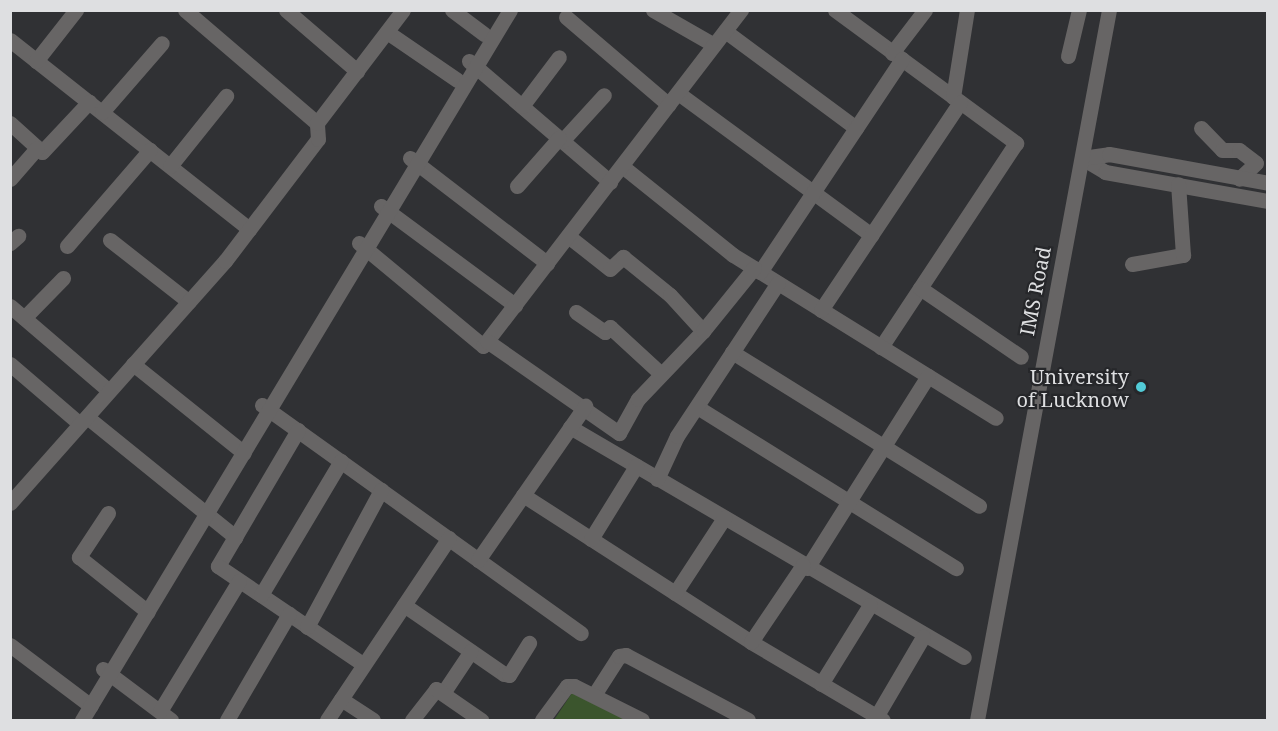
<!DOCTYPE html>
<style>
body{margin:0}
#map{position:relative;width:1278px;height:731px;overflow:hidden;background:#303134;font-family:"Noto Serif",serif}
div>[style]{position:absolute}
[style*='--x']{left:calc(var(--x)*1px);top:calc(var(--y)*1px);width:calc(var(--w)*1px);rotate:calc(var(--a)*1deg)}
.green>*{inset:0;background:#3b552d}
.minor>*{height:15px;margin:-7.5px;padding:0 7.5px;transform-origin:7.5px;border-radius:7.5px;background:#676565}
.dots>*{width:16px;height:16px;translate:-50% -50%;box-sizing:border-box;border:3px solid #26272a;border-radius:50%}
span{translate:-50% -50%;white-space:nowrap;text-align:center;line-height:1.15;-webkit-text-stroke:4.5px #26272a;paint-order:stroke}
.street-label{font-size:20px;color:#dedfe1}
.poi-label{font-size:20px;color:#dedfe1}
.right{translate:-100% -50%;text-align:right}
.frame{position:absolute;inset:0;border:12px solid #dedfe1;pointer-events:none}
</style>
<div id="map">
<div class="green">
<div style="clip-path:polygon(572px 693px,626px 720px,554px 720px)"></div>
</div>
<div class="minor">
<div style="--x:185;--y:10;--w:174;--a:40.6"></div>
<div style="--x:286;--y:10;--w:94;--a:40.7"></div>
<div style="--x:452;--y:10;--w:40;--a:37"></div>
<div style="--x:653;--y:10;--w:70;--a:29.8"></div>
<div style="--x:835;--y:10;--w:225;--a:36.3"></div>
<div style="--x:1016;--y:143;--w:245;--a:123.5"></div>
<div style="--x:566;--y:17;--w:135;--a:40.5"></div>
<div style="--x:725;--y:31;--w:163;--a:36.5"></div>
<div style="--x:387;--y:32;--w:85;--a:34.4"></div>
<div style="--x:10;--y:40;--w:305;--a:38.3"></div>
<div style="--x:892;--y:53;--w:54;--a:-52.5"></div>
<div style="--x:1068;--y:56;--w:47;--a:-76.6"></div>
<div style="--x:36;--y:61;--w:65;--a:-51.9"></div>
<div style="--x:469;--y:61;--w:186;--a:40.6"></div>
<div style="--x:678;--y:93;--w:240;--a:36.3"></div>
<div style="--x:953;--y:97;--w:88;--a:-80.9"></div>
<div style="--x:522;--y:106;--w:61;--a:-52.9"></div>
<div style="--x:102;--y:112;--w:91;--a:-49"></div>
<div style="--x:10;--y:123;--w:43;--a:42.2"></div>
<div style="--x:42;--y:152;--w:69;--a:-46.8"></div>
<div style="--x:1201;--y:128;--w:30;--a:46"></div>
<div style="--x:1222;--y:150;--w:17;--a:0"></div>
<div style="--x:1239;--y:150;--w:21;--a:37"></div>
<div style="--x:1256;--y:163;--w:23;--a:137"></div>
<div style="--x:562;--y:141;--w:62;--a:-47.6"></div>
<div style="--x:410;--y:158;--w:173;--a:37.5"></div>
<div style="--x:1082;--y:158;--w:27;--a:31"></div>
<div style="--x:1105;--y:172;--w:166;--a:10.1"></div>
<div style="--x:1082;--y:158;--w:27;--a:-8"></div>
<div style="--x:1109;--y:154;--w:162;--a:10.3"></div>
<div style="--x:170;--y:166;--w:90;--a:-51.3"></div>
<div style="--x:622;--y:166;--w:142;--a:38.7"></div>
<div style="--x:733;--y:255;--w:309;--a:31.8"></div>
<div style="--x:10;--y:179;--w:41;--a:-48.9"></div>
<div style="--x:517;--y:186;--w:64;--a:-48.8"></div>
<div style="--x:381;--y:206;--w:167;--a:36.5"></div>
<div style="--x:568;--y:236;--w:53;--a:38.2"></div>
<div style="--x:610;--y:269;--w:18;--a:-43"></div>
<div style="--x:623;--y:257;--w:60;--a:39"></div>
<div style="--x:670;--y:295;--w:49;--a:47.5"></div>
<div style="--x:110;--y:240;--w:100;--a:38.1"></div>
<div style="--x:10;--y:243;--w:11;--a:-41"></div>
<div style="--x:359;--y:243;--w:161;--a:39.7"></div>
<div style="--x:483;--y:346;--w:424;--a:-52.5"></div>
<div style="--x:67;--y:246;--w:127;--a:-49.2"></div>
<div style="--x:1132;--y:264;--w:52;--a:-10"></div>
<div style="--x:1183;--y:255;--w:71;--a:-94"></div>
<div style="--x:760;--y:272;--w:256;--a:-56.3"></div>
<div style="--x:920;--y:288;--w:122;--a:34.3"></div>
<div style="--x:10;--y:306;--w:130;--a:40.6"></div>
<div style="--x:821;--y:310;--w:250;--a:-56.2"></div>
<div style="--x:576;--y:312;--w:35;--a:35"></div>
<div style="--x:605;--y:332;--w:7;--a:-45"></div>
<div style="--x:610;--y:327;--w:68;--a:42.6"></div>
<div style="--x:24;--y:318;--w:56;--a:-45.7"></div>
<div style="--x:487;--y:341;--w:161;--a:34.9"></div>
<div style="--x:619;--y:433;--w:39;--a:-61"></div>
<div style="--x:638;--y:399;--w:94;--a:-46.3"></div>
<div style="--x:703;--y:331;--w:81;--a:-51"></div>
<div style="--x:732;--y:352;--w:291;--a:31.9"></div>
<div style="--x:10;--y:364;--w:92;--a:40.6"></div>
<div style="--x:133;--y:364;--w:142;--a:38.7"></div>
<div style="--x:262;--y:405;--w:392;--a:35.6"></div>
<div style="--x:697;--y:407;--w:305;--a:31.9"></div>
<div style="--x:87;--y:417;--w:191;--a:39"></div>
<div style="--x:570;--y:427;--w:456;--a:30.3"></div>
<div style="--x:298;--y:430;--w:158;--a:120.5"></div>
<div style="--x:218;--y:566;--w:175;--a:34.1"></div>
<div style="--x:657;--y:479;--w:47;--a:-65.1"></div>
<div style="--x:677;--y:436;--w:183;--a:-56.6"></div>
<div style="--x:523;--y:495;--w:271;--a:32.8"></div>
<div style="--x:751;--y:642;--w:153;--a:30.6"></div>
<div style="--x:10;--y:503;--w:324;--a:-48.4"></div>
<div style="--x:225;--y:261;--w:153;--a:-52.7"></div>
<div style="--x:318;--y:139;--w:16;--a:-94"></div>
<div style="--x:317;--y:123;--w:142;--a:-52.7"></div>
<div style="--x:108;--y:513;--w:53;--a:123.4"></div>
<div style="--x:79;--y:557;--w:88;--a:38.6"></div>
<div style="--x:591;--y:539;--w:86;--a:-58.3"></div>
<div style="--x:478;--y:560;--w:188;--a:-55.2"></div>
<div style="--x:807;--y:568;--w:227;--a:-57.8"></div>
<div style="--x:675;--y:593;--w:90;--a:-56.8"></div>
<div style="--x:261;--y:595;--w:156;--a:-59.2"></div>
<div style="--x:404;--y:605;--w:121;--a:34.6"></div>
<div style="--x:504;--y:674;--w:5;--a:11"></div>
<div style="--x:509;--y:675;--w:38;--a:-58"></div>
<div style="--x:307;--y:627;--w:156;--a:-61.6"></div>
<div style="--x:751;--y:642;--w:93;--a:-56"></div>
<div style="--x:10;--y:645;--w:101;--a:37"></div>
<div style="--x:103;--y:669;--w:85;--a:36.9"></div>
<div style="--x:821;--y:684;--w:93;--a:-58.2"></div>
<div style="--x:443;--y:693;--w:50;--a:-56.3"></div>
<div style="--x:594;--y:695;--w:46;--a:-57.3"></div>
<div style="--x:619;--y:656;--w:7;--a:-8"></div>
<div style="--x:626;--y:655;--w:138;--a:28"></div>
<div style="--x:341;--y:699;--w:38;--a:33"></div>
<div style="--x:160;--y:711;--w:152;--a:-58.7"></div>
<div style="--x:876;--y:717;--w:93;--a:-59.6"></div>
<div style="--x:82;--y:720;--w:829;--a:-58.92"></div>
<div style="--x:227;--y:720;--w:123;--a:-59.7"></div>
<div style="--x:327;--y:720;--w:219;--a:-56.2"></div>
<div style="--x:412;--y:720;--w:39;--a:-52"></div>
<div style="--x:436;--y:689;--w:55;--a:34.6"></div>
<div style="--x:542;--y:720;--w:42;--a:-53.7"></div>
<div style="--x:567;--y:686;--w:7;--a:0"></div>
<div style="--x:574;--y:686;--w:76;--a:26.6"></div>
<div style="--x:977;--y:720;--w:722;--a:-79.47"></div>
</div>
<div class="dots">
<div style="left:1141px;top:387px;background:#52cbd7"></div>
</div>
<div class="street-label">
<span style="left:1035px;top:291px;rotate:-79deg">IMS Road</span>
</div>
<div class="poi-label">
<span class="right" style="left:1129px;top:388px">University<br>of Lucknow</span>
</div>
<div class="frame"></div>
</div>
